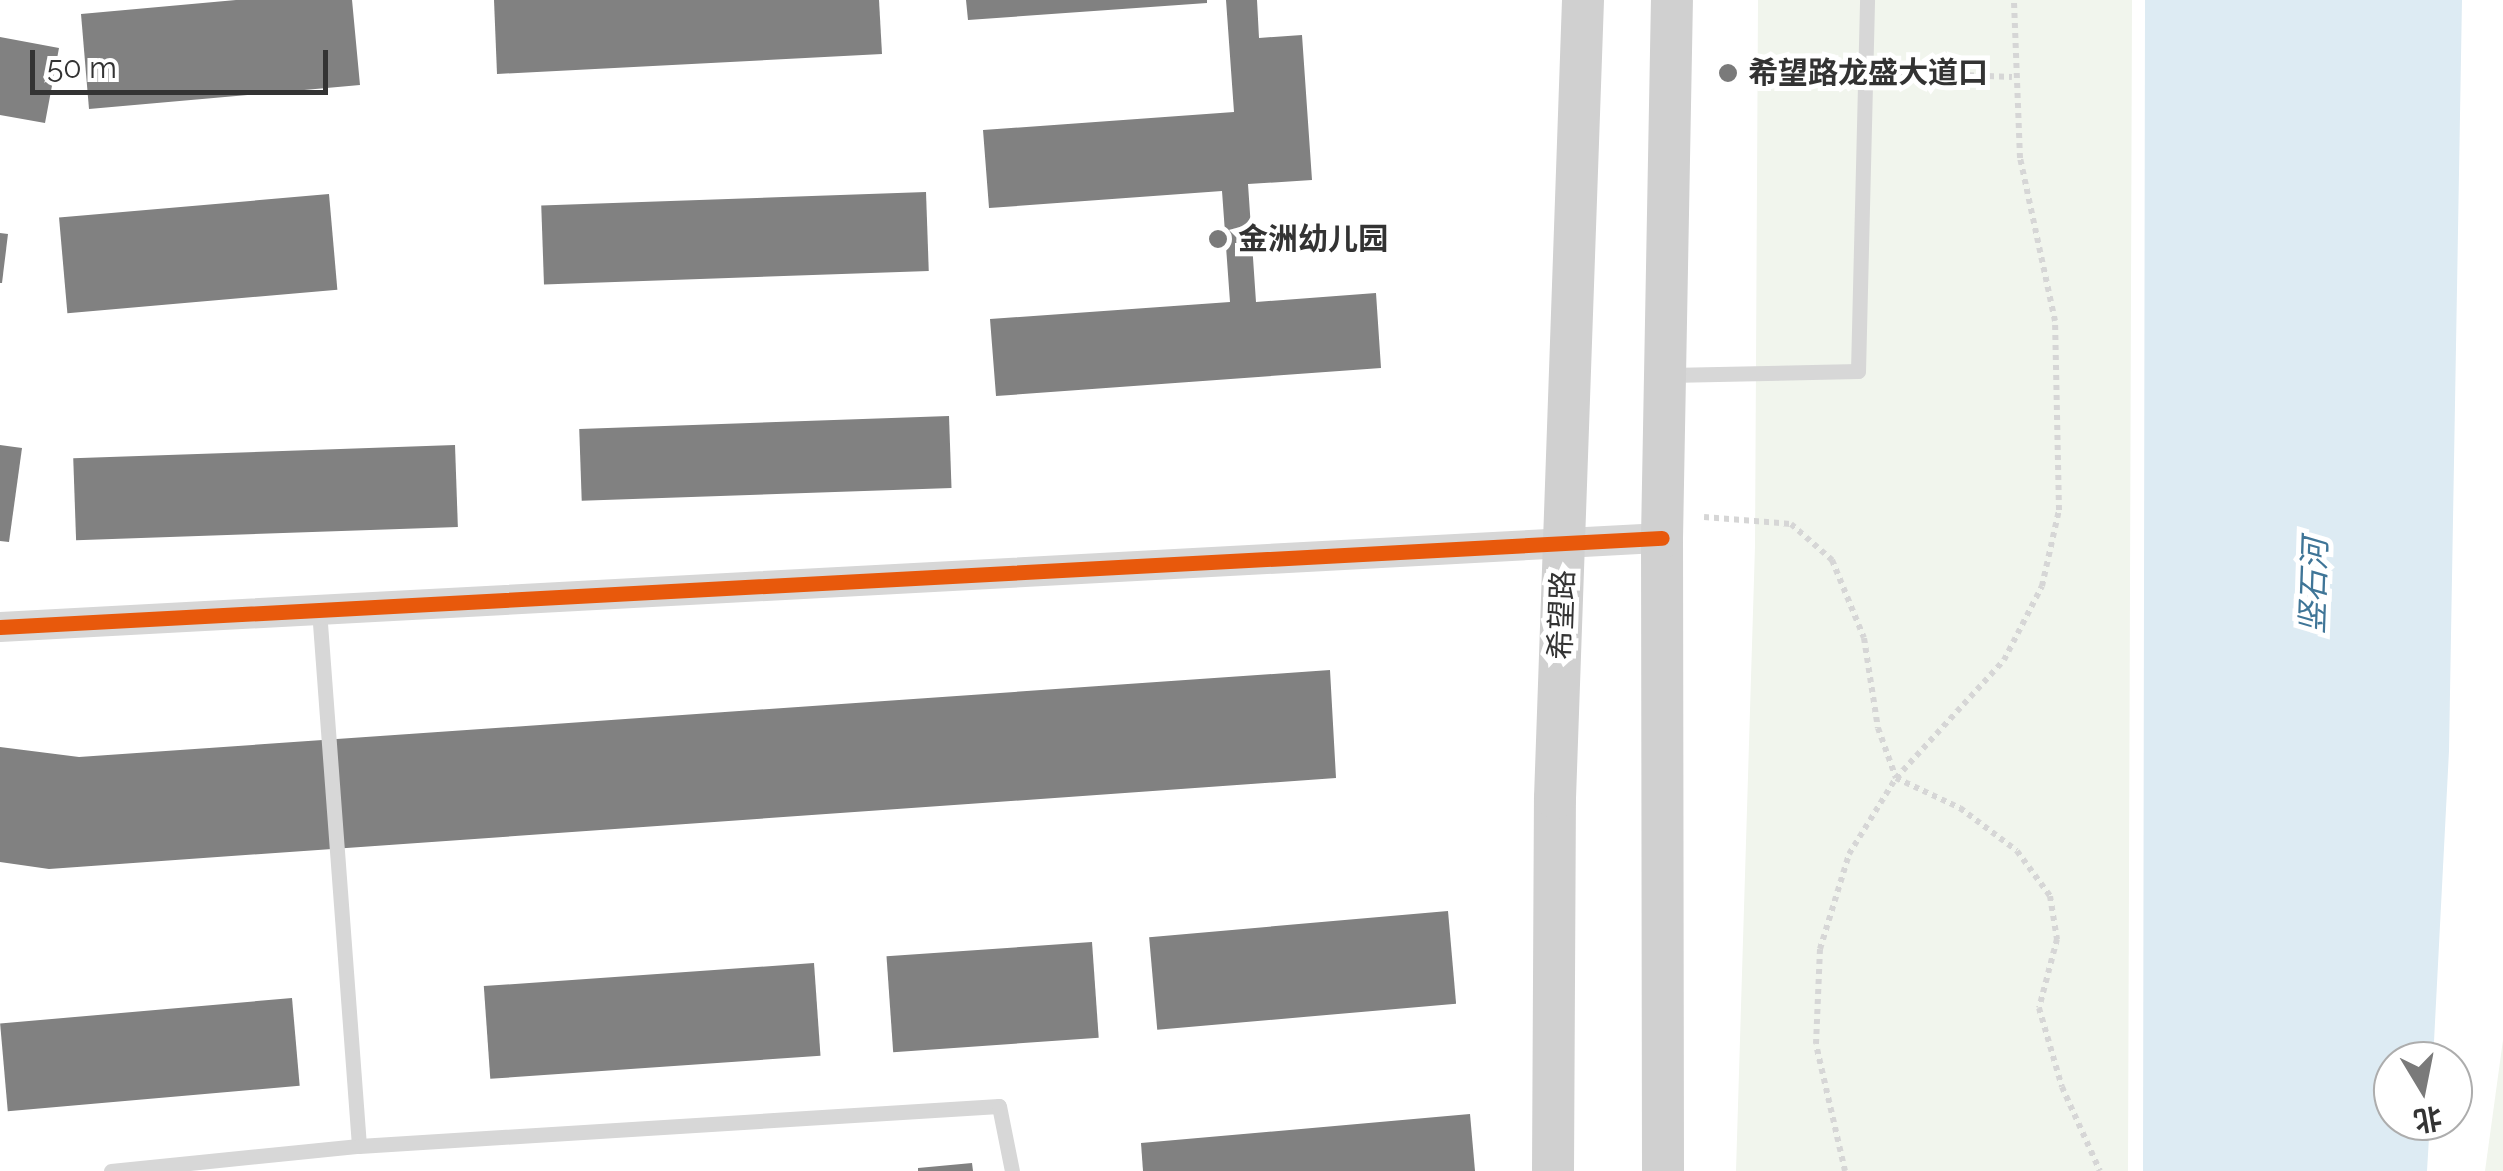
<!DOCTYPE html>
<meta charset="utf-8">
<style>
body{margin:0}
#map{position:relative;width:2503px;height:1171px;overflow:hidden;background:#fff;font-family:Raleway,"Noto Sans SC",sans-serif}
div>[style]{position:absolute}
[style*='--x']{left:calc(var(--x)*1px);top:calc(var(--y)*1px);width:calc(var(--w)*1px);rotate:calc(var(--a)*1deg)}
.green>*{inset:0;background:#f1f5ed}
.water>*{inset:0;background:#ddebf3}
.building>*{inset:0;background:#818181;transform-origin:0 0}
.path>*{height:6px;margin-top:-3px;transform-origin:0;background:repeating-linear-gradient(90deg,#d6d6d6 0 5px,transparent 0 10px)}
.service>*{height:15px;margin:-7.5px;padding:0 7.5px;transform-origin:7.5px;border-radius:7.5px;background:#d7d7d7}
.minor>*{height:30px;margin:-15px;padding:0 15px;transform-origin:15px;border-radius:15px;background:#d7d7d7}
.secondary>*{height:42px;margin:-21px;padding:0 21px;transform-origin:21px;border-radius:21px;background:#d0d0d0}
.cycleway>*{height:15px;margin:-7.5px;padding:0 7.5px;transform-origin:7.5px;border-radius:7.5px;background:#e8590c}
.dots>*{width:28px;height:28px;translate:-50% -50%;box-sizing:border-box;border:5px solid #fff;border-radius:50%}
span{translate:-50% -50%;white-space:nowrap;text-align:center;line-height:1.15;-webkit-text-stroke:10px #fff;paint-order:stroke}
.poi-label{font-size:30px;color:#333;font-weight:700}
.left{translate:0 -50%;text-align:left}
.street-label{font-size:30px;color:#333}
.water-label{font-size:32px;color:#3f7597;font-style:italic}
.north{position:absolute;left:2373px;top:1041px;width:100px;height:100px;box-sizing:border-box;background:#fff;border:2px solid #adadad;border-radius:50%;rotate:170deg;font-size:28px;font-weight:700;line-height:40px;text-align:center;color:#333}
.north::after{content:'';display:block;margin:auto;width:35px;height:45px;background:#7a7a7a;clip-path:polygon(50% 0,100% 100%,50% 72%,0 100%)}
.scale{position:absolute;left:30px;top:50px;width:298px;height:45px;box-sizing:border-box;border:5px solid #333;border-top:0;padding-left:12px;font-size:30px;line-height:35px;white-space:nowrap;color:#333;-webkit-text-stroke:8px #fff;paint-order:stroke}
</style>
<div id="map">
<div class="green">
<div style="clip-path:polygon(1758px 0,2132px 0,2128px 1171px,1736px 1171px,1755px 546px)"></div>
<div style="clip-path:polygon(2503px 1040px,2503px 1171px,2485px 1171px)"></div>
</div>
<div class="water">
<div style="clip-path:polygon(2145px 0,2462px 0,2449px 751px,2433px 1061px,2393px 1061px,2393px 1121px,2430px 1121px,2427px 1171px,2143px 1171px)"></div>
</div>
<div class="building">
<div style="clip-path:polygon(236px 0,352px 0,360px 85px,89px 109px,81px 14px)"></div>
<div style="clip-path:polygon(494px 0,879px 0,882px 54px,497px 74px)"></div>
<div style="clip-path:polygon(966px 0,1207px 0,1207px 3px,968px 20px)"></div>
<div style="clip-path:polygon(1226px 0,1257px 0,1259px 38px,1302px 35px,1312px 180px,1248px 184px,1256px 302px,1376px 293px,1381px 368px,996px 396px,990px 319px,1230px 302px,1222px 191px,989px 208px,983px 130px,1234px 112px)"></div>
<div style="clip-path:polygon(0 37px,59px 48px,45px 123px,0 115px)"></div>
<div style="left:926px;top:192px;width:79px;height:385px;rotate:88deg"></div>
<div style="left:329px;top:194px;width:96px;height:271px;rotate:85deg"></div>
<div style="clip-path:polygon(0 233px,8px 234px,2px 283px,0 283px)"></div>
<div style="left:949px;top:416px;width:72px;height:370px;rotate:88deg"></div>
<div style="clip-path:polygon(0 445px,22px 448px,9px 542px,0 541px)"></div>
<div style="left:455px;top:445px;width:82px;height:382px;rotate:88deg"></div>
<div style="clip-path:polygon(1330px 670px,1336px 778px,49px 869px,0 862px,0 747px,79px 757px)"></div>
<div style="left:1448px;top:911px;width:93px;height:300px;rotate:85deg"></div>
<div style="left:1092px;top:942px;width:96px;height:206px;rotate:86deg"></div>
<div style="left:814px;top:963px;width:93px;height:331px;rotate:86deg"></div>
<div style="left:292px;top:998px;width:88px;height:293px;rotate:85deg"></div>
<div style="clip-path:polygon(1470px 1114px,1475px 1171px,1143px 1171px,1141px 1143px)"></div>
<div style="clip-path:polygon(972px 1163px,973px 1171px,918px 1171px,918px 1168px)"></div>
</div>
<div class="path">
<div style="--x:1889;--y:72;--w:123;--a:2.3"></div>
<div style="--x:1704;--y:517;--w:87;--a:4.6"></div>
<div style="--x:1791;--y:524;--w:55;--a:41.3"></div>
<div style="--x:1832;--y:560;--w:84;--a:67.7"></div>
<div style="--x:1864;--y:638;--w:91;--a:81.2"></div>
<div style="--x:1878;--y:728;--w:53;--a:70.2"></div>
<div style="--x:1896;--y:778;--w:71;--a:25.1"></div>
<div style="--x:1960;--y:808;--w:71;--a:37"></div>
<div style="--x:2017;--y:851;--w:56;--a:53.7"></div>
<div style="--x:2050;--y:896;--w:44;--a:80.8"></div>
<div style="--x:2057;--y:939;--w:71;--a:104.6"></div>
<div style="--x:2039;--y:1008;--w:82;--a:73.8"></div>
<div style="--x:2062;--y:1087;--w:92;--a:65.7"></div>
<div style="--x:1845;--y:1171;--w:130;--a:-102.9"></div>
<div style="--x:1816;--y:1044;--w:95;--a:-87.6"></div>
<div style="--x:1820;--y:949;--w:99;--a:-73"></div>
<div style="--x:1849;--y:854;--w:89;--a:-58.3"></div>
<div style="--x:1896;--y:778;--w:160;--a:-47.5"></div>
<div style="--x:2004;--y:660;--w:83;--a:-62.8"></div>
<div style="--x:2042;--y:586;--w:78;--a:-77.4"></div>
<div style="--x:2059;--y:510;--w:189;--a:-91.2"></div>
<div style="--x:2055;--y:321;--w:167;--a:-102.1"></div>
<div style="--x:2020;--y:158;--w:158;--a:-92.2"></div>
</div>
<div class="service">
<div style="--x:1669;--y:375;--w:189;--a:-1.2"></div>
<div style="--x:1858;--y:371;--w:371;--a:-88.6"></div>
<div style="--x:319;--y:610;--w:537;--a:85.73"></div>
<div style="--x:111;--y:1171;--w:249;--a:-5.8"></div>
<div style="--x:359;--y:1146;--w:641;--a:-3.58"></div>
<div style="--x:999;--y:1106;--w:66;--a:78.7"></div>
</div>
<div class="minor">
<div style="--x:0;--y:627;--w:1664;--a:-3.07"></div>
</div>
<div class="secondary">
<div style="--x:1553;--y:1171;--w:373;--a:-89.7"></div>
<div style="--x:1555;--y:798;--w:798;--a:-87.99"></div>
<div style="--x:1663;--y:1171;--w:633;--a:-90.09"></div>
<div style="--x:1662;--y:538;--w:538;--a:-88.94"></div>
</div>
<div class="cycleway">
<div style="--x:0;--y:627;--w:1664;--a:-3.07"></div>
</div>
<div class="dots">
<div style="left:1728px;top:73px;background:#7a7a7a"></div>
<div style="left:1218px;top:239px;background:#7a7a7a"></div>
</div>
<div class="poi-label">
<span class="left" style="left:1748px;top:73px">希望路龙盛大道口</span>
<span class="left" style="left:1238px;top:239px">金洲幼儿园</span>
</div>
<div class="street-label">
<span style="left:1562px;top:615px;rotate:-88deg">希望路</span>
</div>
<div class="water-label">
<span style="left:2314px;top:586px;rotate:-88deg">竖石河</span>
</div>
<div class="north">北</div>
<div class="scale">50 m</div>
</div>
